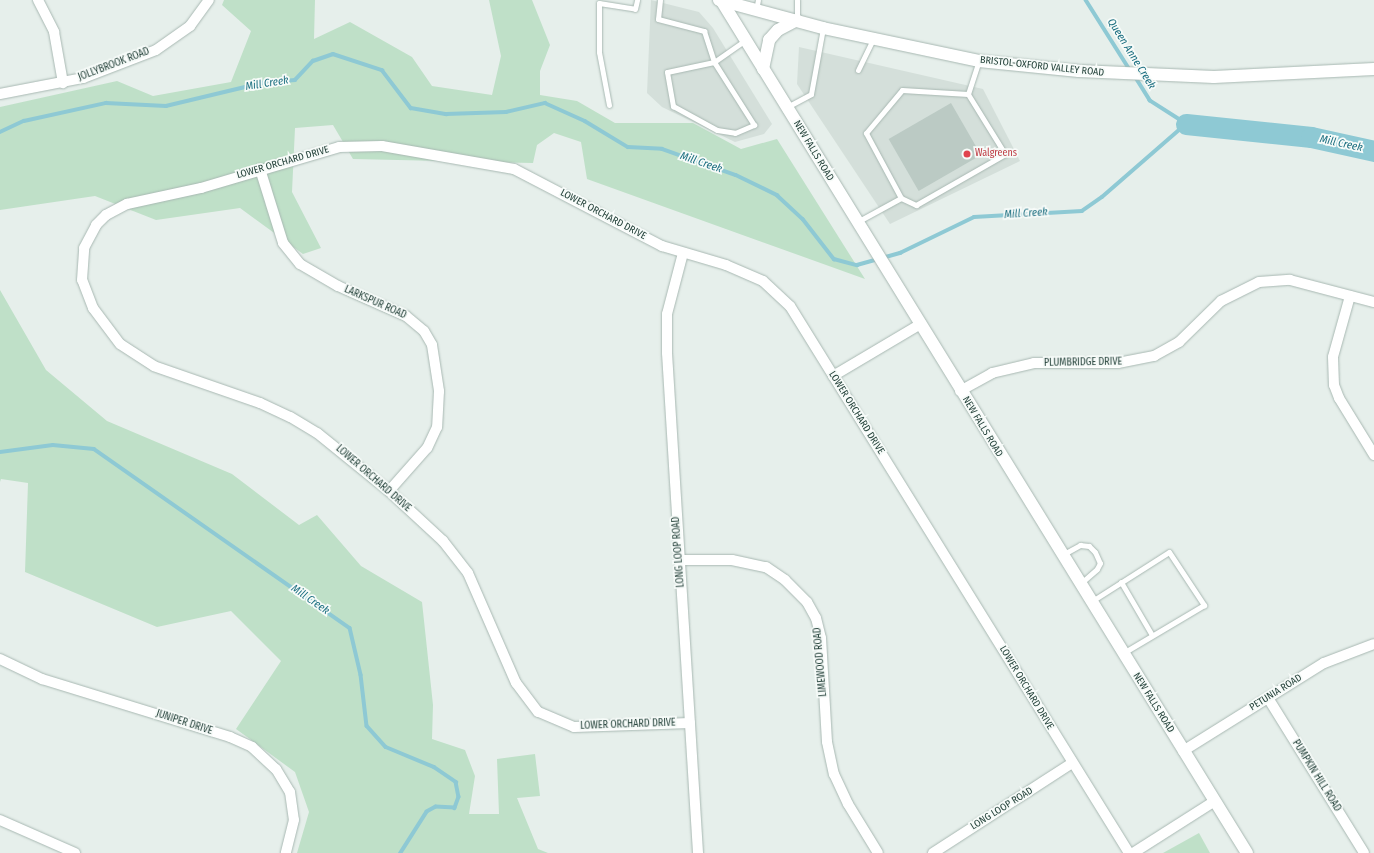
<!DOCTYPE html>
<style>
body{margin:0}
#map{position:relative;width:1374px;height:853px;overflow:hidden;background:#e6efeb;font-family:"Fira Sans Condensed",sans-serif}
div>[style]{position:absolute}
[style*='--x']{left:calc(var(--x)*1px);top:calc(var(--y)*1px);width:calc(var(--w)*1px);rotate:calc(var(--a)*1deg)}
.built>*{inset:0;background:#d4dfda}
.green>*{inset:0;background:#bfe0c8}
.stream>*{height:3.5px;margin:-1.75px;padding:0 1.75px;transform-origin:1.75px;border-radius:1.75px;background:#8ec9d4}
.river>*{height:21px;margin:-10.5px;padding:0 10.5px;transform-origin:10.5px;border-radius:10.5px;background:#8ec9d4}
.building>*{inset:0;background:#bbcac4;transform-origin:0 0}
.roads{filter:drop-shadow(0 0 1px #a8b8b2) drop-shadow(0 0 1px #a8b8b2)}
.lane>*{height:5px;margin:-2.5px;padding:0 2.5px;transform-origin:2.5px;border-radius:2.5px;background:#fff}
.street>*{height:10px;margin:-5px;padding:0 5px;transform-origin:5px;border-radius:5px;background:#fff}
.secondary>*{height:12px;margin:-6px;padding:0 6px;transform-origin:6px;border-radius:6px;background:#fff}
.dots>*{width:11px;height:11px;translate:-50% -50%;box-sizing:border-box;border:2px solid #f7fbf9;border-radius:50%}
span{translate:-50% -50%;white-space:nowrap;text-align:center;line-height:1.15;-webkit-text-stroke:3.5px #f7fbf9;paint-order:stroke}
.street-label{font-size:10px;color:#24423a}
.health-label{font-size:10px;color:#be3a42}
.left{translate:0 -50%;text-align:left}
.water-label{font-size:11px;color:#1c6f80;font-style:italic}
</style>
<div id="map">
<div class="built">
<div style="clip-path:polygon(651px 0,699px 12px,713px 28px,772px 124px,764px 134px,735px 142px,662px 107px,647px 93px)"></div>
<div style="clip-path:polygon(799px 47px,983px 89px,1020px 161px,890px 224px,797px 84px)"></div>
</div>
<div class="green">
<div style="clip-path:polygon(224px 0,315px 0,314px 39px,350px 22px,412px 57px,432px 86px,492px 95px,501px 56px,489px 0,532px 0,550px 45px,540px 71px,540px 95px,577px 101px,615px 123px,693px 123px,741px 149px,777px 139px,865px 279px,587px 179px,581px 142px,554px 133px,537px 145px,533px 163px,353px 159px,333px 125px,295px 128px,292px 192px,321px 248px,303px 254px,240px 208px,156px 220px,95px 196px,0 210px,0 107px,117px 81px,153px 96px,231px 82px,251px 31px,222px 5px)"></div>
<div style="clip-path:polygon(0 290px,46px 370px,107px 421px,232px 474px,299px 525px,317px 515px,361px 566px,422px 602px,433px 705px,432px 739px,465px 750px,475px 776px,469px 814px,499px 814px,497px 759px,535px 754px,540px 796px,517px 798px,538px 849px,548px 853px,297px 853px,309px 812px,295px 772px,236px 729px,281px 661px,231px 611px,157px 627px,25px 572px,28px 483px,1px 479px,0 482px)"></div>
<div style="clip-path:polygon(1199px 833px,1210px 853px,1163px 853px)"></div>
</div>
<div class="stream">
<div style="--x:1086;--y:0;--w:83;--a:57.8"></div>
<div style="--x:0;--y:132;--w:26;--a:-25"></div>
<div style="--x:24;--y:121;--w:84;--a:-12.4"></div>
<div style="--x:106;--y:103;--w:60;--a:2.9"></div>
<div style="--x:166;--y:106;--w:99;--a:-13.5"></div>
<div style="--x:262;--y:83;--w:33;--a:-5"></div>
<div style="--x:295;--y:80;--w:26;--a:-47"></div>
<div style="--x:313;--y:61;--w:21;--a:-19"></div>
<div style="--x:333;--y:54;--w:52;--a:18.1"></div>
<div style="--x:382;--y:70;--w:48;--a:52.7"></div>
<div style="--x:411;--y:108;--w:36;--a:10"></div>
<div style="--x:446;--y:114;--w:60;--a:-1.9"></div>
<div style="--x:506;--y:112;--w:40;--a:-13"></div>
<div style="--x:545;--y:103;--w:44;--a:24.2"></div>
<div style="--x:585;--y:121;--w:50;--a:31.2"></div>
<div style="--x:628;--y:147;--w:34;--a:3"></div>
<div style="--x:662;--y:149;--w:78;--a:19.4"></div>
<div style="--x:736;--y:175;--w:46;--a:26"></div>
<div style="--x:777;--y:195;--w:35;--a:43"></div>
<div style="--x:803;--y:219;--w:51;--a:52.2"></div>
<div style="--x:834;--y:259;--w:24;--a:15"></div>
<div style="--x:857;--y:265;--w:45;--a:-15.6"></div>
<div style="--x:900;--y:253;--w:82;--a:-25.9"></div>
<div style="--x:974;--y:217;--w:108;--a:-3.2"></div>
<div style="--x:1082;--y:211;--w:24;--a:-35"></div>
<div style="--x:1102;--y:197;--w:111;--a:-41"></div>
<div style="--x:1186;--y:124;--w:43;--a:-147.4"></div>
<div style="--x:1150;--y:101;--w:28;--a:-122"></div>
<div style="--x:0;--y:452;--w:53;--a:-7.5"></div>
<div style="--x:53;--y:445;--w:41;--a:5.6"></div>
<div style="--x:94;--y:449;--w:312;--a:35"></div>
<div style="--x:350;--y:628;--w:48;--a:76.8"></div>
<div style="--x:361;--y:675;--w:51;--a:83.3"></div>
<div style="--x:367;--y:726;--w:28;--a:48"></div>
<div style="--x:386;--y:747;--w:52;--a:22.6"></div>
<div style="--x:434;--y:767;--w:27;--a:34"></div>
<div style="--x:456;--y:782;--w:15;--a:79"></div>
<div style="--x:459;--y:797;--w:12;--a:110"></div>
<div style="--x:455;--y:808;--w:19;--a:-177"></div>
<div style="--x:436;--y:807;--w:10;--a:151"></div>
<div style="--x:427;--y:812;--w:49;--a:122.4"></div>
</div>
<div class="river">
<div style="--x:1186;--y:124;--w:126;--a:5.9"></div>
<div style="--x:1311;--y:137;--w:65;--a:12.5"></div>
</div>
<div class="building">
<div style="left:951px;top:103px;width:60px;height:72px;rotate:60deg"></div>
</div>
<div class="roads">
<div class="lane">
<div style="--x:660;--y:0;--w:19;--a:96"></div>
<div style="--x:658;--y:19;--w:48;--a:14.6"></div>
<div style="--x:704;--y:31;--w:33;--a:72"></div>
<div style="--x:714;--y:62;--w:48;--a:168"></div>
<div style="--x:667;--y:72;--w:35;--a:80"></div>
<div style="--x:673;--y:106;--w:50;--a:28.6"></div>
<div style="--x:717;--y:130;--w:18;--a:9"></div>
<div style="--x:735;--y:133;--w:21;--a:-23"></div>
<div style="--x:754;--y:125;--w:75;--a:-122.4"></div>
<div style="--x:714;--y:62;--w:38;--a:-35"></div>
<div style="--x:756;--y:10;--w:10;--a:-79"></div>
<div style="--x:797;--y:20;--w:20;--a:-90"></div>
<div style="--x:858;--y:70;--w:34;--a:-64"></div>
<div style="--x:609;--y:105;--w:54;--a:-100.7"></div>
<div style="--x:599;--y:52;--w:49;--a:-90"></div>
<div style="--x:599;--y:3;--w:36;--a:9"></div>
<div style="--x:635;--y:9;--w:9;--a:-77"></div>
<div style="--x:787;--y:107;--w:27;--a:-28"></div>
<div style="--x:811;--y:94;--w:67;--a:-79.7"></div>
<div style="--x:901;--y:198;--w:17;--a:25"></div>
<div style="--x:916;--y:205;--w:103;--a:-29.8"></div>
<div style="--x:1005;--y:154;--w:70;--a:-121.7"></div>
<div style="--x:857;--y:222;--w:50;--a:-28.6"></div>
<div style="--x:901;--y:198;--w:74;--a:-118.3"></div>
<div style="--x:866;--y:133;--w:56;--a:-50.1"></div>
<div style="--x:902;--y:90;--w:66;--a:3.5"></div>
<div style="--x:968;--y:94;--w:35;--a:-72"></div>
<div style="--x:1062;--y:555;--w:21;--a:-29"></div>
<div style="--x:1080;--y:545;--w:9;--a:6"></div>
<div style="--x:1089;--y:546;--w:8;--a:45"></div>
<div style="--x:1095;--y:552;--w:12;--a:66"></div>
<div style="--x:1100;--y:563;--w:7;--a:117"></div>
<div style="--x:1097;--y:569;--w:21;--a:139"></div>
<div style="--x:1121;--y:582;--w:61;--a:59.7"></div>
<div style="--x:1092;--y:601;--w:91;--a:-32.5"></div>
<div style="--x:1169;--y:552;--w:64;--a:56.6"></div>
<div style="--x:1204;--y:605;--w:94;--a:149.3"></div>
</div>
<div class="street">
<div style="--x:38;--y:0;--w:36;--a:63"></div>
<div style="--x:54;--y:32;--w:52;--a:80"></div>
<div style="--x:0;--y:94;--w:85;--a:-10.9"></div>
<div style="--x:83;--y:78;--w:78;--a:-21"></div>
<div style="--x:156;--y:50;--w:42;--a:-35.2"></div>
<div style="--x:190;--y:26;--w:32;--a:-54"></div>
<div style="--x:260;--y:169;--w:77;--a:72.7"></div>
<div style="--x:283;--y:243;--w:27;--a:51"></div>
<div style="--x:300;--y:264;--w:44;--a:30.1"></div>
<div style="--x:338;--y:286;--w:74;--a:23.8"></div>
<div style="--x:406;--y:316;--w:23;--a:40"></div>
<div style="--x:424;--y:331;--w:16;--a:60"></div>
<div style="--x:432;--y:345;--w:47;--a:81.3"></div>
<div style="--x:439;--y:391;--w:36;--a:93"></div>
<div style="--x:437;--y:427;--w:23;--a:115"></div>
<div style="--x:427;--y:448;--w:57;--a:131.5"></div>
<div style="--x:683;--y:253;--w:63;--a:104.7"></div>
<div style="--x:667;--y:314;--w:39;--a:90"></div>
<div style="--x:667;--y:353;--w:501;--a:86.45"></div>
<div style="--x:1350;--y:296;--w:63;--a:105.6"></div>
<div style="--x:1333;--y:357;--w:28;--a:88"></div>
<div style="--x:1334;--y:385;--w:14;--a:69"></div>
<div style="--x:1339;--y:398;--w:67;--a:58.4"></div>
<div style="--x:833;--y:376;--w:100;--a:-30.7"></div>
<div style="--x:960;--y:391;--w:37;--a:-29"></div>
<div style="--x:992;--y:373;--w:43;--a:-13.4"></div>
<div style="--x:1034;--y:363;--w:84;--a:0"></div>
<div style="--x:1118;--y:363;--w:37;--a:-11"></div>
<div style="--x:1154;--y:356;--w:29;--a:-29"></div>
<div style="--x:1179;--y:342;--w:59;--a:-44.3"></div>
<div style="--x:1221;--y:301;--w:42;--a:-26.6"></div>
<div style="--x:1259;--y:282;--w:31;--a:-4"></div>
<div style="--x:1290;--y:280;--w:87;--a:14.7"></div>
<div style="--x:680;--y:560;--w:52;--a:0"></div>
<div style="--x:732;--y:560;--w:35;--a:12"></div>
<div style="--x:766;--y:567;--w:23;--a:34"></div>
<div style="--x:785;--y:580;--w:31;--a:45"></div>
<div style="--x:807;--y:602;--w:18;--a:61"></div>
<div style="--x:816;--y:618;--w:21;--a:76"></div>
<div style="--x:821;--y:638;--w:104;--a:86.7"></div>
<div style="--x:827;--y:742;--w:33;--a:78"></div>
<div style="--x:834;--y:774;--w:33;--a:65"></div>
<div style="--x:848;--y:804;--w:57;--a:58.5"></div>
<div style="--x:0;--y:659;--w:47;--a:25.5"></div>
<div style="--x:42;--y:679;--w:197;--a:17.1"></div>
<div style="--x:230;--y:737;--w:24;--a:24"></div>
<div style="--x:252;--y:747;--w:33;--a:43"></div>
<div style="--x:276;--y:769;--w:27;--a:59"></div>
<div style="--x:290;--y:792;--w:28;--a:82"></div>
<div style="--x:294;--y:820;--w:34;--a:104"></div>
<div style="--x:1268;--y:698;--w:182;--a:58.2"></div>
<div style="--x:690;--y:723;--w:116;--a:178"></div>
<div style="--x:574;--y:727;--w:39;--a:-157"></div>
<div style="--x:538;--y:712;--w:36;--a:-127"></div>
<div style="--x:516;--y:683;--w:120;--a:-113.6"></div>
<div style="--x:468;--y:573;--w:41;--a:-128"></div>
<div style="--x:443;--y:541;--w:74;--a:-137.2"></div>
<div style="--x:389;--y:491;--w:92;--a:-141.1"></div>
<div style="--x:317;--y:433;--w:31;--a:-149"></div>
<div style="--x:290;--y:417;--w:33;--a:-155"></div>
<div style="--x:260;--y:403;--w:112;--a:-160.8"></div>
<div style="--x:154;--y:366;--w:40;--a:-147.1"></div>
<div style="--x:120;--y:344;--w:45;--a:-126.9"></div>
<div style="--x:93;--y:308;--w:30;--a:-111"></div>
<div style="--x:82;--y:280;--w:32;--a:-86"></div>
<div style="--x:84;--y:248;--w:26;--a:-62"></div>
<div style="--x:96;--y:225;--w:14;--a:-45"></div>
<div style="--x:106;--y:215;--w:24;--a:-28"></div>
<div style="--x:127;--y:204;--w:76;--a:-12.2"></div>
<div style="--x:201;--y:188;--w:144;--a:-16.5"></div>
<div style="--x:339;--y:147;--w:43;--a:-1.3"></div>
<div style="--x:382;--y:146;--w:134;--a:9.9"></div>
<div style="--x:514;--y:169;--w:167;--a:27.5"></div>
<div style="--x:662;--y:246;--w:67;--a:16.5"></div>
<div style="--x:726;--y:265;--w:40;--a:23.4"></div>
<div style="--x:763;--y:281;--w:37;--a:43"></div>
<div style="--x:790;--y:306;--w:644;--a:58.21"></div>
<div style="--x:1183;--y:751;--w:166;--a:-32"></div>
<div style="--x:1324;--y:663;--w:53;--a:-20.8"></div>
<div style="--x:0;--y:820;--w:82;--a:23.7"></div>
<div style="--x:933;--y:853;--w:166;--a:-32.9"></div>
<div style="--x:1133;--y:853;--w:97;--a:-32.4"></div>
</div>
<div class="secondary">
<div style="--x:719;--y:0;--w:108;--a:15.1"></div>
<div style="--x:823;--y:28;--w:159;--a:11.9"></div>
<div style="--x:979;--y:61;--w:100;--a:5.7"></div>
<div style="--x:1079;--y:71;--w:135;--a:2.5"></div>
<div style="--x:1214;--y:77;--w:160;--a:-2.9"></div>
<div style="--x:721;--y:0;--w:1002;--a:58.34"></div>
<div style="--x:763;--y:69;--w:30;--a:-78"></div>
<div style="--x:769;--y:40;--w:13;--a:-48"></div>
<div style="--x:778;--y:30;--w:21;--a:-28"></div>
</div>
</div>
<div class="dots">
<div style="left:967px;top:154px;background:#e0444e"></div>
</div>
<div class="street-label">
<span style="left:114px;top:65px;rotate:-21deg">JOLLYBROOK ROAD</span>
<span style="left:1042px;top:67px;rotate:6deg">BRISTOL-OXFORD VALLEY ROAD</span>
<span style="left:813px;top:151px;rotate:59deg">NEW FALLS ROAD</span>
<span style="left:283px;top:163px;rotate:-16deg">LOWER ORCHARD DRIVE</span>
<span style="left:603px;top:215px;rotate:28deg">LOWER ORCHARD DRIVE</span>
<span style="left:375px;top:303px;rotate:24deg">LARKSPUR ROAD</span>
<span style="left:1083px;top:363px;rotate:-1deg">PLUMBRIDGE DRIVE</span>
<span style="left:856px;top:413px;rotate:58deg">LOWER ORCHARD DRIVE</span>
<span style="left:982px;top:427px;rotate:59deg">NEW FALLS ROAD</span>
<span style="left:373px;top:479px;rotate:41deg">LOWER ORCHARD DRIVE</span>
<span style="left:679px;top:552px;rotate:-94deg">LONG LOOP ROAD</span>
<span style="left:821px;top:662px;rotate:-95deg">LIMEWOOD ROAD</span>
<span style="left:1026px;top:688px;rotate:59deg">LOWER ORCHARD DRIVE</span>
<span style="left:1276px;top:693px;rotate:-32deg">PETUNIA ROAD</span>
<span style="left:1153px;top:703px;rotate:58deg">NEW FALLS ROAD</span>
<span style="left:184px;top:723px;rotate:18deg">JUNIPER DRIVE</span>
<span style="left:628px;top:725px;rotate:-2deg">LOWER ORCHARD DRIVE</span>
<span style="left:1316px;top:776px;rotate:58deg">PUMPKIN HILL ROAD</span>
<span style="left:1002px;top:809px;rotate:-32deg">LONG LOOP ROAD</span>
</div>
<div class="health-label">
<span class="left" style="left:975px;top:154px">Walgreens</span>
</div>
<div class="water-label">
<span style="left:1131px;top:54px;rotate:58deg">Queen Anne Creek</span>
<span style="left:267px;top:84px;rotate:-9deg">Mill Creek</span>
<span style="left:1341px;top:144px;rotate:12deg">Mill Creek</span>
<span style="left:701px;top:163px;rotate:19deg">Mill Creek</span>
<span style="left:1026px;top:214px;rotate:-4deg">Mill Creek</span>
<span style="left:310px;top:600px;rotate:35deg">Mill Creek</span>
</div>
</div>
